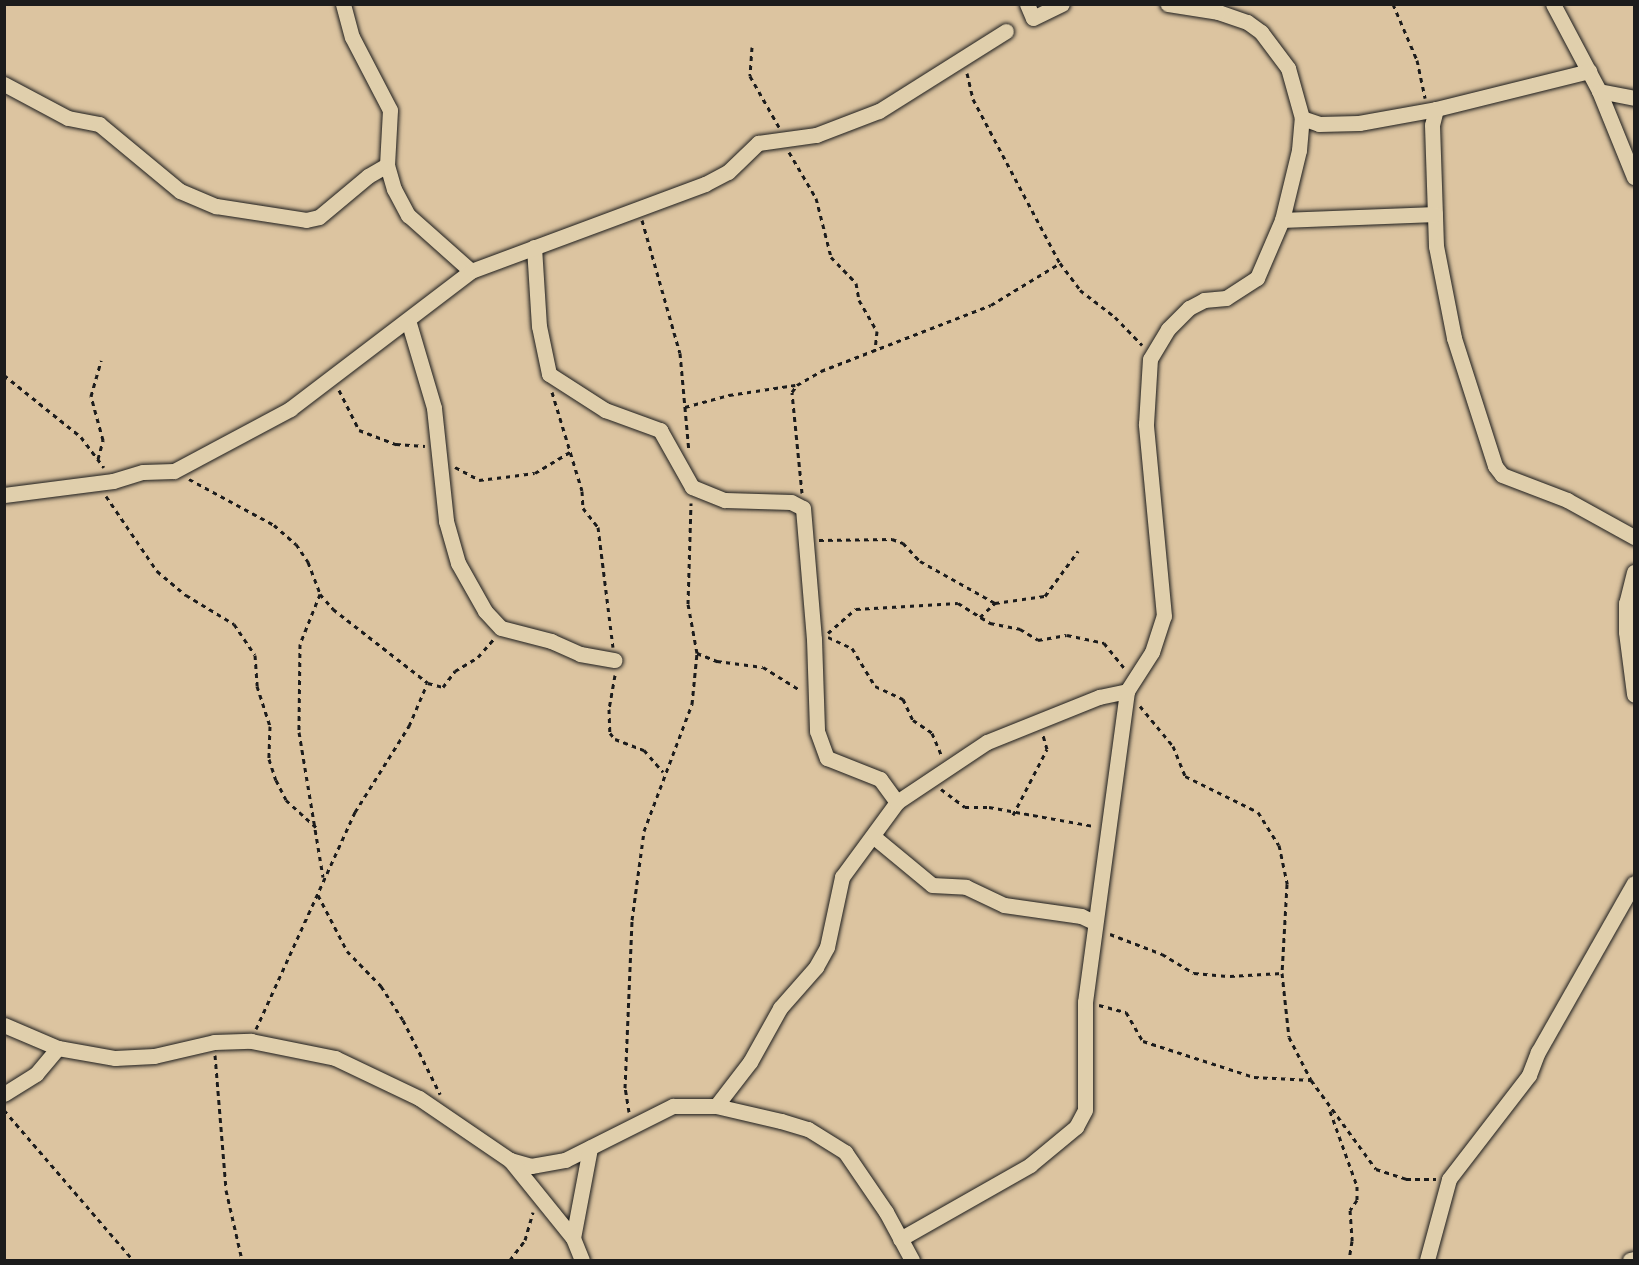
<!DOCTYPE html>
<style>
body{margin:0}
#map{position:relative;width:1639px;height:1265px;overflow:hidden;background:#dcc4a0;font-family:Dekko,sans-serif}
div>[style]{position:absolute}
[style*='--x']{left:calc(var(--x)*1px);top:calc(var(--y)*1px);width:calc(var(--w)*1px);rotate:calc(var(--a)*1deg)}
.path>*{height:3px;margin-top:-1.5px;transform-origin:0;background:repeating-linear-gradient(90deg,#1c1c1c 0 4.5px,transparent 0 9px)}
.roads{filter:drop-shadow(0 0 2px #1c1c1c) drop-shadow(0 0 2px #1c1c1c)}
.street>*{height:15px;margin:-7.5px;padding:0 7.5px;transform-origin:7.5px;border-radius:7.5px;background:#e0cfac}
span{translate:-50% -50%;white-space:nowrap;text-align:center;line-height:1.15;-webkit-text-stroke:5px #e0cfac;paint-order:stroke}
.frame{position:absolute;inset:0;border:6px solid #1c1c1c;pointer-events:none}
</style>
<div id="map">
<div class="path">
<div style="--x:1393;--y:4;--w:61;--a:66.8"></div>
<div style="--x:1417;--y:60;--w:39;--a:78"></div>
<div style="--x:752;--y:47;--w:29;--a:94"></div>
<div style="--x:750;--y:76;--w:59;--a:60.4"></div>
<div style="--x:967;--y:73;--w:27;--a:77"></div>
<div style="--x:973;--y:99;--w:186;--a:62.1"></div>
<div style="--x:1060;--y:263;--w:34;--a:53"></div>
<div style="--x:1080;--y:290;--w:44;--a:37.6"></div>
<div style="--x:1115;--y:317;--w:39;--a:46"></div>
<div style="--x:789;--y:152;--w:53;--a:59.6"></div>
<div style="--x:816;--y:198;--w:61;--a:75.7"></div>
<div style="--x:831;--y:257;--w:36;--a:46"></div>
<div style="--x:856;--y:283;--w:17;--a:80"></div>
<div style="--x:859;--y:300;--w:36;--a:60"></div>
<div style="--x:877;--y:331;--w:20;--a:96"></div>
<div style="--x:642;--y:220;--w:138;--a:74.1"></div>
<div style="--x:680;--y:353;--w:98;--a:84.8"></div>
<div style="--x:4;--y:375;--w:99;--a:38.8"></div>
<div style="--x:81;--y:437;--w:38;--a:53"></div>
<div style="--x:339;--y:390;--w:45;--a:63.4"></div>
<div style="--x:359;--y:430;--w:40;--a:21"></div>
<div style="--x:396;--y:444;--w:29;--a:4"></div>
<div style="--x:552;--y:392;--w:103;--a:73.1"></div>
<div style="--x:582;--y:491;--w:17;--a:87"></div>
<div style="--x:583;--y:508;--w:24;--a:52"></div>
<div style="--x:598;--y:527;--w:121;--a:82.9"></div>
<div style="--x:685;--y:407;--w:46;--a:-15.3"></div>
<div style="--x:729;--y:395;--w:67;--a:-8.6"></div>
<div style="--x:98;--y:459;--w:20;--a:-75"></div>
<div style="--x:103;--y:440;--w:46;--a:-105.3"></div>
<div style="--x:91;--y:396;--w:37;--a:-74"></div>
<div style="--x:455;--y:467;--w:27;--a:28"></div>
<div style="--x:479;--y:480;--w:56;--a:-7.1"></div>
<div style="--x:535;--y:473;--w:41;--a:-31"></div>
<div style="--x:189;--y:479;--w:97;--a:28.4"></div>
<div style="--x:274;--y:525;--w:29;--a:41"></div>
<div style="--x:296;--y:544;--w:22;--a:56"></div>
<div style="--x:308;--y:562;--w:34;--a:69"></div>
<div style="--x:320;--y:594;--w:20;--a:49"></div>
<div style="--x:333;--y:609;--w:120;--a:37.9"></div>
<div style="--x:428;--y:683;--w:16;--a:15"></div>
<div style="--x:443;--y:687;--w:20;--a:-53"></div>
<div style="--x:455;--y:671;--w:27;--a:-31"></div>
<div style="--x:478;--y:657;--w:23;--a:-49"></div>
<div style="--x:802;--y:493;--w:101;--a:-95.7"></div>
<div style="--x:792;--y:392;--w:9;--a:-54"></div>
<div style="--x:797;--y:385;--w:28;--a:-30"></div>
<div style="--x:821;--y:371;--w:182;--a:-21.2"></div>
<div style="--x:991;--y:305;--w:81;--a:-31.3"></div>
<div style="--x:106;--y:496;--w:91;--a:55.8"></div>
<div style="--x:157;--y:571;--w:38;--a:40"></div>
<div style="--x:186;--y:595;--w:56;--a:31.1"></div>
<div style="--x:234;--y:624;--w:37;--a:56"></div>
<div style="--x:255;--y:655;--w:31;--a:86"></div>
<div style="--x:257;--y:686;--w:42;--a:72"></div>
<div style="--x:270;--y:726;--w:33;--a:92"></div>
<div style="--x:269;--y:759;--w:22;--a:72"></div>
<div style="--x:276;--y:780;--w:22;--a:63"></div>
<div style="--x:286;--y:800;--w:43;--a:42.2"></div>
<div style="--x:819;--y:540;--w:73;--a:-0.8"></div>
<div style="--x:892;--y:539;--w:12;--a:20"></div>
<div style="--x:903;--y:543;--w:25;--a:47"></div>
<div style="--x:920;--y:561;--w:86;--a:29.2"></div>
<div style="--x:320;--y:594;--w:54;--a:111.8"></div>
<div style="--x:300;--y:644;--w:88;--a:90.7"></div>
<div style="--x:299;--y:732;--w:147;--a:80.6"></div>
<div style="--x:980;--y:617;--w:21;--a:-43"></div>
<div style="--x:995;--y:603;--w:50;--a:-8"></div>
<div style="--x:1045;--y:596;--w:56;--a:-53.7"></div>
<div style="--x:828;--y:633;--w:37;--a:-41"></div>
<div style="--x:856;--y:609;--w:102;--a:-3.4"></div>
<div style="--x:958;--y:603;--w:38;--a:32"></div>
<div style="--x:990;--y:623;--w:31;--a:11"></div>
<div style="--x:1020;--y:629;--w:21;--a:31"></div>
<div style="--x:1038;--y:640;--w:29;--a:-10"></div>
<div style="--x:1067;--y:635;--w:38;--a:12"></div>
<div style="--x:1104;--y:643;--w:33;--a:51"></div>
<div style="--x:828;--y:637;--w:26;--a:25"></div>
<div style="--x:852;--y:648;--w:44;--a:58.8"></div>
<div style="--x:875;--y:686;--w:31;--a:25"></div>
<div style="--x:903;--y:699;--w:23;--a:65"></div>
<div style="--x:913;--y:720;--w:23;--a:34"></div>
<div style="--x:932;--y:733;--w:25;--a:67"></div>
<div style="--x:697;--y:653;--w:22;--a:22"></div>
<div style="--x:717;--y:661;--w:46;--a:7.4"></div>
<div style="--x:763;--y:667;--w:44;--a:31.9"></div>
<div style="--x:615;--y:675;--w:35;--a:100"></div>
<div style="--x:609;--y:709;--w:24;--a:88"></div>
<div style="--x:610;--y:733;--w:8;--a:50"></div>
<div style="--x:615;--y:739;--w:31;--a:21"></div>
<div style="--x:644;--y:750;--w:29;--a:49"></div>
<div style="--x:1140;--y:706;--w:52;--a:50.5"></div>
<div style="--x:1173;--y:746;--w:32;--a:68"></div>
<div style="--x:1185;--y:776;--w:81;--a:26.3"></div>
<div style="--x:1258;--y:812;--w:39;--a:58"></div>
<div style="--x:1279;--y:845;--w:40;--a:78"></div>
<div style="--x:1287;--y:884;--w:89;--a:93.2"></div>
<div style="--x:1282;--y:973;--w:64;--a:83.8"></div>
<div style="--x:1289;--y:1037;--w:48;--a:62.9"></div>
<div style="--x:1311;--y:1080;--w:110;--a:53.9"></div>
<div style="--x:1376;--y:1169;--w:32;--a:18"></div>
<div style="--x:1406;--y:1179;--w:30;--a:0"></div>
<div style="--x:941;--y:789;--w:30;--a:37"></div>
<div style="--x:965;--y:807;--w:24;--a:0"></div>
<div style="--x:989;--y:807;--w:107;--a:10.3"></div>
<div style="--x:1013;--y:815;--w:74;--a:-62.7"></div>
<div style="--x:1047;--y:749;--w:15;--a:-106"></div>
<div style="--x:318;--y:895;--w:63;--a:62.6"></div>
<div style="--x:347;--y:951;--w:49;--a:45.8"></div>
<div style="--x:381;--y:986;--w:40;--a:57.1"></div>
<div style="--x:403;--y:1020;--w:83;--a:63.4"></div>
<div style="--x:1110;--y:934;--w:56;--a:21"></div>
<div style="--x:1162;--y:954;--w:37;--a:31"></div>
<div style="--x:1194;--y:973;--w:36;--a:5"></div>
<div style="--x:1230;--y:976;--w:52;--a:-3.3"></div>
<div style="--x:1099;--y:1005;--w:28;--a:15"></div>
<div style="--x:1126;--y:1012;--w:34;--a:60"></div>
<div style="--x:1143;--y:1041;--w:117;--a:18"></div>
<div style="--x:1254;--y:1077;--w:57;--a:3"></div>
<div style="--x:256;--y:1029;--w:239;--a:-65.5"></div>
<div style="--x:355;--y:812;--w:102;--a:-57.9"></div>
<div style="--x:409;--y:726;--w:46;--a:-66.8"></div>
<div style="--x:215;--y:1055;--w:135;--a:85.3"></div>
<div style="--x:226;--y:1190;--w:72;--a:77.1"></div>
<div style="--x:4;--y:1110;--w:198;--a:49.3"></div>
<div style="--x:1330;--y:1111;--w:80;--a:70.2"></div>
<div style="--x:1357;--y:1186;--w:14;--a:90"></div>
<div style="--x:1357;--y:1200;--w:12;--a:125"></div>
<div style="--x:1350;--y:1210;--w:31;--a:86"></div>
<div style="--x:1352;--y:1241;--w:19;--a:99"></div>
<div style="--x:629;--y:1112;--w:24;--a:-99"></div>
<div style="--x:625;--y:1088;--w:168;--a:-87.6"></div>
<div style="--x:632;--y:920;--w:90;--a:-82.3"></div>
<div style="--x:644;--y:831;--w:136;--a:-69.3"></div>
<div style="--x:692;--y:704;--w:51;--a:-84.4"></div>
<div style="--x:697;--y:653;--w:50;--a:-100.4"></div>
<div style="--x:688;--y:604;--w:101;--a:-88.3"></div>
<div style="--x:510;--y:1260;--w:25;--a:-53"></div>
<div style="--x:525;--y:1240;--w:29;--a:-74"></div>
</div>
<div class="roads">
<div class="street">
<div style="--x:343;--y:4;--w:34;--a:75"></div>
<div style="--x:352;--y:37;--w:82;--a:62.5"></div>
<div style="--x:390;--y:110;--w:55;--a:93.1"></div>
<div style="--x:387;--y:165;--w:25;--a:74"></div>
<div style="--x:394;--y:189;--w:30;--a:62"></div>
<div style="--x:408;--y:215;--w:84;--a:41.6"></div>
<div style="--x:1027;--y:4;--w:15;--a:67"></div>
<div style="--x:1033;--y:18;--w:32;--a:-26"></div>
<div style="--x:1553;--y:4;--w:98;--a:62.1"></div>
<div style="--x:1599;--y:91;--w:93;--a:67.9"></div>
<div style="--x:4;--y:84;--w:72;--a:28"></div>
<div style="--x:68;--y:118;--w:32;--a:11"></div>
<div style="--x:99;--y:124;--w:105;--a:39.6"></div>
<div style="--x:180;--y:191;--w:39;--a:23"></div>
<div style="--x:216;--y:206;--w:91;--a:8.8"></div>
<div style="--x:306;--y:220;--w:13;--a:-13"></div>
<div style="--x:319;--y:217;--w:64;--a:-39.9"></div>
<div style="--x:368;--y:176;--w:22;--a:-30"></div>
<div style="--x:1599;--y:91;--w:36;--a:11"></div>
<div style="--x:1436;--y:109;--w:16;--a:104"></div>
<div style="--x:1432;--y:125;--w:121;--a:88.1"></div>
<div style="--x:1436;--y:246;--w:94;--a:78.9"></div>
<div style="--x:1454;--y:338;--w:134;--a:72.2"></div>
<div style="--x:1495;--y:466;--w:11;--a:52"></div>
<div style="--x:1502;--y:475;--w:70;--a:21"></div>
<div style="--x:1567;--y:500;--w:77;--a:28.9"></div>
<div style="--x:1302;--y:118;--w:18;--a:19"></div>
<div style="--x:1319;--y:124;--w:40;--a:-1.4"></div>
<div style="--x:1359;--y:123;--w:78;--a:-10.3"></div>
<div style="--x:1436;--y:109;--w:158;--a:-13.9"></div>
<div style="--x:1282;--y:220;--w:153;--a:-2.2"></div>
<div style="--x:534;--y:247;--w:79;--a:86.4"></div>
<div style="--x:539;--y:326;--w:49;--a:78.2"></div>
<div style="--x:549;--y:374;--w:67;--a:32.7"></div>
<div style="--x:605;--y:410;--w:59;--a:20"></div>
<div style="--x:660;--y:430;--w:65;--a:60.7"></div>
<div style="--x:692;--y:487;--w:35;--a:22"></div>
<div style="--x:725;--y:500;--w:66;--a:1.7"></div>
<div style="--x:791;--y:502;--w:13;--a:27"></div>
<div style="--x:803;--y:508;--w:131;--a:85.2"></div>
<div style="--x:814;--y:639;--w:92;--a:88.1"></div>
<div style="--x:817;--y:731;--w:29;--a:70"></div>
<div style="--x:827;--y:758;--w:57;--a:21.6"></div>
<div style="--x:880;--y:779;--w:29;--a:54"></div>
<div style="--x:408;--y:320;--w:92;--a:73.5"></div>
<div style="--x:434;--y:408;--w:114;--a:83.9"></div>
<div style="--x:446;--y:521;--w:44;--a:74.1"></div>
<div style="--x:458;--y:563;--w:55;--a:60.6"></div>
<div style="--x:485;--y:611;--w:23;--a:47"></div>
<div style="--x:501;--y:628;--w:52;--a:14.6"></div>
<div style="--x:551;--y:641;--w:32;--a:24"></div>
<div style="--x:580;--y:654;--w:35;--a:10"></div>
<div style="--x:4;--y:495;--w:110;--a:-7.3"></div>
<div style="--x:113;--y:481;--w:31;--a:-17"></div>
<div style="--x:143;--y:472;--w:31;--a:-2"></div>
<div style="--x:174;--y:471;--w:132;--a:-28.1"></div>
<div style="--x:290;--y:409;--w:228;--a:-37.3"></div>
<div style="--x:471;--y:271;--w:250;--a:-20.4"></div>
<div style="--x:705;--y:184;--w:26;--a:-28"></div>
<div style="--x:728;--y:172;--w:42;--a:-44"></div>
<div style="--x:758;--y:143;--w:59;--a:-7.9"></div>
<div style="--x:816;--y:135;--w:67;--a:-20.9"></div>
<div style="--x:879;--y:111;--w:150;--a:-32.2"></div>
<div style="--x:1634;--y:572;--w:32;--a:104"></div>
<div style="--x:1626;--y:603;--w:29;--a:90"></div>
<div style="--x:1626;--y:632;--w:63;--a:82.6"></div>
<div style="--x:874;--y:837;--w:75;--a:39.6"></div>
<div style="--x:932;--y:885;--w:34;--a:3"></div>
<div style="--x:966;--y:887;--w:42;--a:25.3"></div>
<div style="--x:1004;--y:905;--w:78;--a:8.1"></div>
<div style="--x:1081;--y:916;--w:14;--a:25"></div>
<div style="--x:4;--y:1025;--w:59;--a:23.1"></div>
<div style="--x:58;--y:1048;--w:58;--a:10"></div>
<div style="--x:115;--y:1058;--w:39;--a:-3"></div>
<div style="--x:154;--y:1056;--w:62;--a:-13.1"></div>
<div style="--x:214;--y:1042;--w:37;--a:-2"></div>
<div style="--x:251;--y:1041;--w:86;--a:11.4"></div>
<div style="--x:335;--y:1058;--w:93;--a:25.5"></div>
<div style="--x:419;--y:1098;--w:110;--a:34.3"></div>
<div style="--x:510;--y:1160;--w:22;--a:16"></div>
<div style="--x:531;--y:1166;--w:35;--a:-10"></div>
<div style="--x:565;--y:1160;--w:121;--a:-26.6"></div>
<div style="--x:673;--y:1106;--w:43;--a:0"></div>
<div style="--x:716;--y:1106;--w:67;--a:13"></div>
<div style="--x:781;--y:1121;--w:28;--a:17"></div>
<div style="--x:808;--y:1129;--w:44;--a:31.9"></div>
<div style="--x:845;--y:1152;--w:73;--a:55.7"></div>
<div style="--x:886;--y:1212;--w:55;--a:61.6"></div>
<div style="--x:4;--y:1094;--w:38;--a:-32"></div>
<div style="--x:36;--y:1074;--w:34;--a:-50"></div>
<div style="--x:716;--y:1106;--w:56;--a:-52.3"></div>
<div style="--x:750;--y:1062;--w:62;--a:-60.9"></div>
<div style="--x:780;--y:1008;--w:55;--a:-48.7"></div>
<div style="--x:816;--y:967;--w:23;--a:-61"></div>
<div style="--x:827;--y:947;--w:72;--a:-77.9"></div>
<div style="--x:842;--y:877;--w:93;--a:-53.7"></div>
<div style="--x:897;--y:802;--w:108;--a:-33.7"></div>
<div style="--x:987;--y:742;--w:121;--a:-21.9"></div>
<div style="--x:1099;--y:697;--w:29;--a:-12"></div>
<div style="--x:510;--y:1160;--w:100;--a:51.1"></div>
<div style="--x:573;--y:1238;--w:24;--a:68"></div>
<div style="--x:573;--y:1238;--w:92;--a:-79.3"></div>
<div style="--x:900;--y:1239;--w:150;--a:-29.6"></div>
<div style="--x:1030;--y:1165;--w:60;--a:-39.6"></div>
<div style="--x:1076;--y:1127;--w:19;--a:-62"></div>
<div style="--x:1085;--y:1110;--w:108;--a:-90"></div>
<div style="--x:1085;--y:1002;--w:314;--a:-82.3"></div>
<div style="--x:1127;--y:691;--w:46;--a:-57.3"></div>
<div style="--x:1152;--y:652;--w:38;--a:-72"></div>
<div style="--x:1164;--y:616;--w:193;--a:-95.4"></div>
<div style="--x:1146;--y:424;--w:65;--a:-86.5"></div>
<div style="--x:1150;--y:359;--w:35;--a:-59"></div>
<div style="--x:1168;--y:329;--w:30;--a:-45"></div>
<div style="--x:1189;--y:308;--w:17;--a:-28"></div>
<div style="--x:1204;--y:300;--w:22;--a:-5"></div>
<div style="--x:1226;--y:298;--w:37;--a:-33"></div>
<div style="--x:1257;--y:278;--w:63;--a:-66.7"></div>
<div style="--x:1282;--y:220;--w:72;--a:-76.3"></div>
<div style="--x:1299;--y:150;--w:32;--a:-85"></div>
<div style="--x:1302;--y:118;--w:52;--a:-105.6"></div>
<div style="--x:1288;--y:68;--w:45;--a:-126.9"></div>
<div style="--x:1261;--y:32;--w:17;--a:-144"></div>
<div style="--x:1247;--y:22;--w:31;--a:-161"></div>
<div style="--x:1218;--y:12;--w:51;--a:-170.9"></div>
<div style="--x:1427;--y:1260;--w:84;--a:-74.8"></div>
<div style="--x:1449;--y:1179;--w:131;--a:-52.4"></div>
<div style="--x:1529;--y:1075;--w:25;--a:-69"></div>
<div style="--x:1538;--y:1052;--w:194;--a:-60.4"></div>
<div style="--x:1630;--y:1260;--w:4;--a:-14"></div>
</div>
</div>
<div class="frame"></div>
</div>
